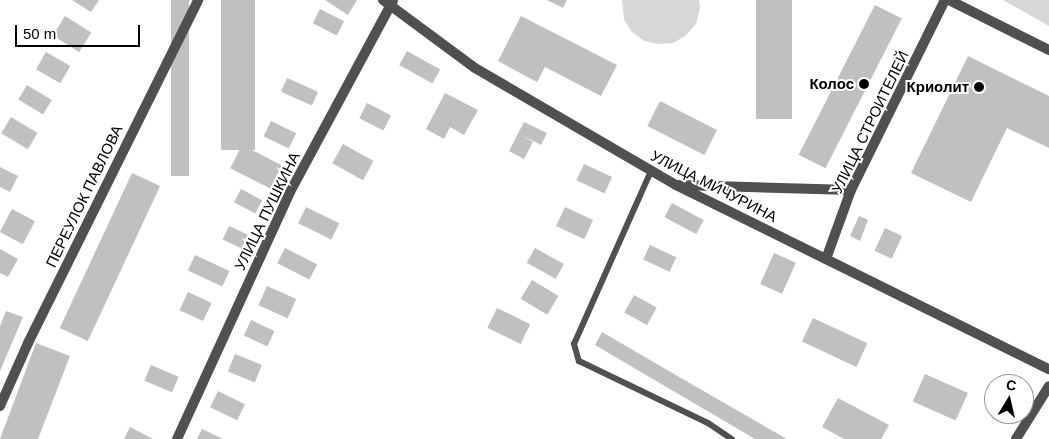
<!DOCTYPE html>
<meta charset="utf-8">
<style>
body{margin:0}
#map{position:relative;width:1049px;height:439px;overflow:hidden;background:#fff;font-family:Arial,sans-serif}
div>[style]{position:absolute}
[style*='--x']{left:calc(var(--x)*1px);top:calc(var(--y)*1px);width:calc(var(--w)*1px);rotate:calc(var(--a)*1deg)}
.green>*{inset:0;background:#d7d7d7}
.building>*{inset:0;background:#c0c0c0;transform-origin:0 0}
.lane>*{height:6px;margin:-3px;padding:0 3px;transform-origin:3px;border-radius:3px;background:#505050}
.street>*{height:10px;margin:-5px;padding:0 5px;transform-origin:5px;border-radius:5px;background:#505050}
.dots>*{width:14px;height:14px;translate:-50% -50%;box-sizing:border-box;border:2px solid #fff;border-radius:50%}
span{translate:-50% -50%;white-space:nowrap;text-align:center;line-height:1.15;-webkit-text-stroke:4px #fff;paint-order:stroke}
.poi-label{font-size:15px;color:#000;font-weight:700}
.right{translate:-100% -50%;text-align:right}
.street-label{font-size:15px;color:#000}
.north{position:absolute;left:984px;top:374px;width:50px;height:50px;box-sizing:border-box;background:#fff;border:1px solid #999;border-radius:50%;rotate:9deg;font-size:14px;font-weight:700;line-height:20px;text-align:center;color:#000}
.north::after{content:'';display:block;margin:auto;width:18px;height:22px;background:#000;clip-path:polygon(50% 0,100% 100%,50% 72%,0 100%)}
.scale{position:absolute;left:15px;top:25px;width:125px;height:22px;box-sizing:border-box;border:2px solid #000;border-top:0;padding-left:6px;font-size:15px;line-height:18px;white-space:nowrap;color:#000;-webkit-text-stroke:4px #fff;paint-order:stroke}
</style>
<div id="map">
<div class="green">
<div style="clip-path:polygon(622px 0,699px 0,700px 8px,696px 24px,685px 36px,673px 43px,658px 44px,644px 41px,632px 32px,624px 20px)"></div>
<div style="clip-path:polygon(1003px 0,1049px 0,1049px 26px)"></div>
</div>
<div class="building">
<div style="clip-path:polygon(72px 0,99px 0,91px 12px)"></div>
<div style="left:171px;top:0;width:18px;height:176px"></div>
<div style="left:221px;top:0;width:34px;height:150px"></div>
<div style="clip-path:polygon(325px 0,357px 0,348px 15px)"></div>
<div style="clip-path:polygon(547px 0,567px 0,563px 8px)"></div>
<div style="left:756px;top:0;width:36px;height:119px"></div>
<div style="left:875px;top:5px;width:30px;height:168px;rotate:27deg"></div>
<div style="left:320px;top:9px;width:27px;height:16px;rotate:27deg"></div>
<div style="left:65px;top:16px;width:31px;height:23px;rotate:32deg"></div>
<div style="clip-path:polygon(521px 16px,617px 65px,601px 96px,545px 67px,537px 82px,498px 61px)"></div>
<div style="left:407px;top:51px;width:38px;height:16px;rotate:29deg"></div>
<div style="left:46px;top:52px;width:28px;height:20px;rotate:30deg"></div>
<div style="clip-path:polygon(968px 56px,1049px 96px,1049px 148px,1007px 128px,971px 202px,911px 173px)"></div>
<div style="left:287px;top:78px;width:34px;height:15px;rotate:24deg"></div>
<div style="left:27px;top:85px;width:29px;height:17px;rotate:31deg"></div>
<div style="clip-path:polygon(445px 93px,478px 110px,464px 135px,450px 127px,444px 139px,426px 129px)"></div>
<div style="left:660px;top:101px;width:64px;height:28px;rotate:27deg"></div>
<div style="left:367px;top:103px;width:27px;height:17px;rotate:27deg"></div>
<div style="left:11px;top:117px;width:31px;height:19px;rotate:31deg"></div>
<div style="left:271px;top:121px;width:28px;height:17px;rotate:26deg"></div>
<div style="clip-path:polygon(524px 122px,547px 133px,541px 145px,521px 135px,533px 142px,524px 159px,509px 151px)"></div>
<div style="left:343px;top:144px;width:35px;height:22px;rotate:29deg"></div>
<div style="left:242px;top:145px;width:45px;height:26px;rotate:27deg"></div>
<div style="left:584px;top:164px;width:31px;height:18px;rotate:25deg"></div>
<div style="clip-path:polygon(0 167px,18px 176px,10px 192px,0 187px)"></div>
<div style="left:132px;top:173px;width:31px;height:171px;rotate:25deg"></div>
<div style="left:241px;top:189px;width:24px;height:15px;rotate:28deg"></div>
<div style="left:672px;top:203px;width:36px;height:16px;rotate:28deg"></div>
<div style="left:306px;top:207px;width:37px;height:18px;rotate:26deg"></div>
<div style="left:565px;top:207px;width:31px;height:21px;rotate:25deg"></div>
<div style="left:12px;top:209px;width:26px;height:26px;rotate:28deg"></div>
<div style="clip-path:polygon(859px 216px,868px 220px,860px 241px,850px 236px)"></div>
<div style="left:229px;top:226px;width:21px;height:15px;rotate:25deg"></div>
<div style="left:885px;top:228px;width:19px;height:25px;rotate:25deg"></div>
<div style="left:650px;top:245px;width:29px;height:16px;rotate:25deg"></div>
<div style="left:285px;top:248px;width:36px;height:17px;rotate:27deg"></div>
<div style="left:535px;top:248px;width:33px;height:17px;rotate:29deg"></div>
<div style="clip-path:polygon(0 249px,18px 259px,8px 277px,0 273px)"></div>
<div style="left:774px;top:253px;width:24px;height:34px;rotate:24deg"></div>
<div style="left:195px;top:255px;width:38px;height:17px;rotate:25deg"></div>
<div style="left:532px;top:280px;width:31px;height:22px;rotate:31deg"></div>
<div style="left:267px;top:286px;width:32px;height:21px;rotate:24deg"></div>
<div style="left:188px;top:292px;width:26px;height:20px;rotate:25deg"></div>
<div style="left:634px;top:295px;width:26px;height:20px;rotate:29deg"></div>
<div style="left:497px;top:308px;width:37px;height:22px;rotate:26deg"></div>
<div style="clip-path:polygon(6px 311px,23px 317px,0 371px,0 326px)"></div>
<div style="left:813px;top:318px;width:60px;height:26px;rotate:25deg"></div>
<div style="left:251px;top:320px;width:26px;height:17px;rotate:25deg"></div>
<div style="clip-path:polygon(602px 332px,693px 385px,787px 439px,755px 439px,595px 345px)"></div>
<div style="clip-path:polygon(36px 343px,70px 356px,38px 439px,0 439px)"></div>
<div style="left:235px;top:354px;width:29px;height:19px;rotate:22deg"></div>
<div style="left:151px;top:365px;width:30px;height:17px;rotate:23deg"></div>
<div style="left:925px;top:374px;width:47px;height:30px;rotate:24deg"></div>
<div style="left:218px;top:391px;width:30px;height:18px;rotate:26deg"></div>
<div style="clip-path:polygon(838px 398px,889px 425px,881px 439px,844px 439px,822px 427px)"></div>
<div style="clip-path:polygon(130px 427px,153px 439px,124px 439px)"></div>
<div style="clip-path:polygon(202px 429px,223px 439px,197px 439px)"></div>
</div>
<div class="lane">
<div style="--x:651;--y:171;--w:189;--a:114"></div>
<div style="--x:574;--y:344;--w:18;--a:74"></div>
<div style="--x:579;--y:361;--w:143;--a:25.7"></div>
<div style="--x:708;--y:423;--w:29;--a:34"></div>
</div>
<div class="street">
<div style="--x:383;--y:0;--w:114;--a:36.5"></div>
<div style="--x:475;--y:68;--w:233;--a:30.2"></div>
<div style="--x:676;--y:185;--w:416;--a:26.3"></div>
<div style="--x:949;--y:0;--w:112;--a:26.6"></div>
<div style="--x:680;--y:185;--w:171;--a:1.7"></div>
<div style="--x:826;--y:259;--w:73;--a:-70.1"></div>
<div style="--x:851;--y:190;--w:212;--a:-63.7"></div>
<div style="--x:0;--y:406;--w:69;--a:-66"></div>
<div style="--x:28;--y:343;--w:383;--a:-63.6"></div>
<div style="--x:177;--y:439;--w:272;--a:-65.4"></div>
<div style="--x:290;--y:192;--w:217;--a:-61.7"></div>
<div style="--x:1016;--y:439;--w:62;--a:-58.1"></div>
</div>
<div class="dots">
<div style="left:864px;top:84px;background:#000"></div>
<div style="left:979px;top:87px;background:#000"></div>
</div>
<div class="poi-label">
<span class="right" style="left:854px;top:84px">Колос</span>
<span class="right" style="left:969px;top:87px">Криолит</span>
</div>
<div class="street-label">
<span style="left:870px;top:122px;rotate:-64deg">УЛИЦА СТРОИТЕЛЕЙ</span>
<span style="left:714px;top:186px;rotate:27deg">УЛИЦА МИЧУРИНА</span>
<span style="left:84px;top:196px;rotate:-64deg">ПЕРЕУЛОК ПАВЛОВА</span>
<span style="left:267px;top:211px;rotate:-64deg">УЛИЦА ПУШКИНА</span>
</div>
<div class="north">С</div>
<div class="scale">50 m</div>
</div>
